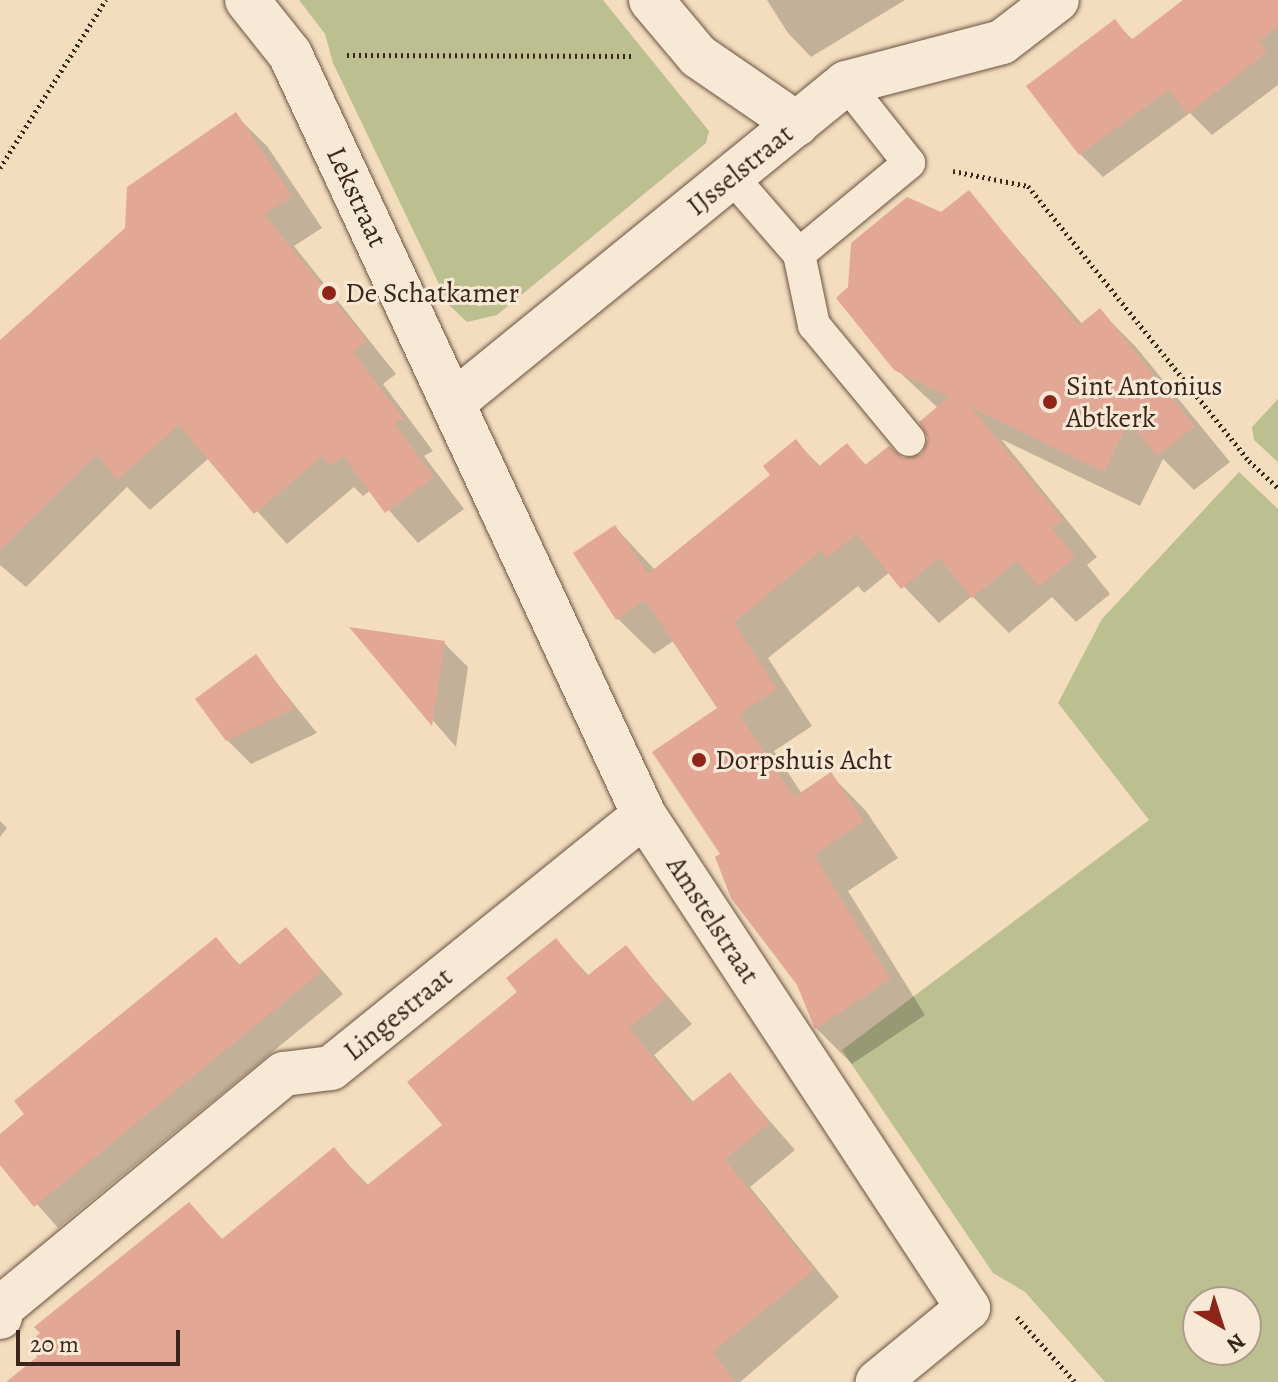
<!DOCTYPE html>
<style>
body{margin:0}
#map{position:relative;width:1278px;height:1382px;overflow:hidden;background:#f3ddbe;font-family:Alegreya,serif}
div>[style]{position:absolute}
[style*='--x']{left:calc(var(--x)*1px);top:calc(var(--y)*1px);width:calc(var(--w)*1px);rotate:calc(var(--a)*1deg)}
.green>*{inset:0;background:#bcc091}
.shadow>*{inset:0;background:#0003}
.building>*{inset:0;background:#e2a895}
.path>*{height:5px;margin-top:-2.5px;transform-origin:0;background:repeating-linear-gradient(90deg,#3e251c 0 2px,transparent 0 6px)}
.roads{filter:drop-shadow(0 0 2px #6b5344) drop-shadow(0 0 2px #6b5344)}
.service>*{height:32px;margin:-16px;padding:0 16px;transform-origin:16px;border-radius:16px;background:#f7e9d5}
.minor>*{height:44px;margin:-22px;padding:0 22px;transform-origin:22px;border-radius:22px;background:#f7e9d5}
.dots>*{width:22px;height:22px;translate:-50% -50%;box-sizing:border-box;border:4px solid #f7e9d5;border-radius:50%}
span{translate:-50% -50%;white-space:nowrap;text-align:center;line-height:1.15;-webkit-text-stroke:6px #f7e9d5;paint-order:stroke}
.street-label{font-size:28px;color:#3e251c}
.poi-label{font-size:28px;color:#3e251c}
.left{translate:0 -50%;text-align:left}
.north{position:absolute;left:1182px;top:1286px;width:80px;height:80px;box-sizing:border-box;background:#f7e9d5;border:2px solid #ad9b8b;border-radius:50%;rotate:141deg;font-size:22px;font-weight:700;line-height:32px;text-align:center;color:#3e251c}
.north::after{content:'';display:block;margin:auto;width:28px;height:36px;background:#8f2418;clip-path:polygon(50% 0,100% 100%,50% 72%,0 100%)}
.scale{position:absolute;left:16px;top:1330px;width:164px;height:36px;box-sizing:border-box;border:4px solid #3e251c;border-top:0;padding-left:10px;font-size:24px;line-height:28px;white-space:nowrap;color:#3e251c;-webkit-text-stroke:6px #f7e9d5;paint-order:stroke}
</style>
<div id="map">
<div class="green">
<div style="clip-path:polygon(299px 0,603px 0,709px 131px,706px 143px,497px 315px,467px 322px,449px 305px,333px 63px,325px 34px)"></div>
<div style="clip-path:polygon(1278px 399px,1278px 462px,1254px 440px,1252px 427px)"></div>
<div style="clip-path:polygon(evenodd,1239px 472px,1278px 509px,1278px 1382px,1105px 1382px,1025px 1292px,993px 1273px,842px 1050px,1149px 820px,1058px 703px,1102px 619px,1239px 472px,1198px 1302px,1246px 1302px,1246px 1350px,1198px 1350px,1198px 1302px)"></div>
</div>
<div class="shadow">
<div style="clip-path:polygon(767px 0,905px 0,811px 57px,788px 33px)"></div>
<div style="clip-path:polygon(1186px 0,1278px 0,1278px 85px,1212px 135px,1190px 113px,1103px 177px,1080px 154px,1115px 22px,1134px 41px)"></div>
<div style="clip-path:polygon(235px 115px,267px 146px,322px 228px,294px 246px,396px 374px,383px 384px,433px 451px,424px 456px,464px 509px,418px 543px,371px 490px,363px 496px,354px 487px,287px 544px,209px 458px,150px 510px,127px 487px,26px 587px,0 565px,0 344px,127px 229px)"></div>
<div style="clip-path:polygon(969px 193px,1083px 325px,1100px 311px,1136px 347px,1230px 462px,1194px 490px,1163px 459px,1140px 506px,1001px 439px,1097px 557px,1087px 565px,1110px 594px,1076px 622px,1052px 597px,1009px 633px,972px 596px,939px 623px,890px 572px,864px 593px,858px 586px,768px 658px,812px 726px,774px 751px,802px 794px,831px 775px,866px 811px,898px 858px,848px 891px,925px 1015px,852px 1064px,816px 1028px,799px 984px,723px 855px,720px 709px,675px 640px,654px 654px,618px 619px,615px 527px,656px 571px,773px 476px,796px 442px,821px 467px,847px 446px,867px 466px,923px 456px,938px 408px,896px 369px,941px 214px)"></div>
<div style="clip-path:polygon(354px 630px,444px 643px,468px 667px,456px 747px)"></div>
<div style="clip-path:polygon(256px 657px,317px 733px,251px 764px,227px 740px)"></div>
<div style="clip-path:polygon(0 821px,7px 828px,0 837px)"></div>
<div style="clip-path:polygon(286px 929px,343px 994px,58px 1228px,0 1162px,0 1137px,216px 940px,241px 966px)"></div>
<div style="clip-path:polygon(556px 940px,590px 977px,626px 948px,692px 1024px,654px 1055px,694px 1103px,730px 1075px,795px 1150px,750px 1187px,839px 1297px,740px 1382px,60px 1382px,34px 1350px,42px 1333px,189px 1205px,223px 1240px,334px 1150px,369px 1186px,444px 1125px)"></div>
</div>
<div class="building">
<div style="clip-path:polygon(1183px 0,1278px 0,1278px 26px,1259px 41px,1267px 52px,1188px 114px,1169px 90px,1079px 155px,1026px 86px,1115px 19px,1131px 40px)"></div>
<div style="clip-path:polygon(236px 112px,292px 196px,264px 214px,367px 341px,353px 352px,403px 418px,395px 424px,434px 477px,385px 513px,343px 456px,330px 466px,323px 456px,254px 514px,179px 425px,117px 480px,97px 454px,0 550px,0 340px,125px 228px,127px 187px)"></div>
<div style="clip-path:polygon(969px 190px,1079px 325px,1100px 308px,1195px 426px,1157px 456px,1129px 421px,1104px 472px,971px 407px,1063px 520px,1052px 528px,1075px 557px,1039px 587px,1017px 561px,972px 598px,939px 558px,901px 589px,857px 534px,827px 558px,821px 551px,734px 622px,777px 689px,739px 714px,794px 797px,831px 772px,864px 821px,814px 855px,891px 979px,815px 1029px,797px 985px,731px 898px,715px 857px,720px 854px,652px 752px,717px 708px,645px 600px,616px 620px,573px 553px,615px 525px,648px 574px,770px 475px,763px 466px,796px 439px,818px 467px,847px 443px,865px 465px,889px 446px,903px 458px,922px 454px,928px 438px,919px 422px,949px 397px,894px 370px,836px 298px,848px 287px,851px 243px,907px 197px,941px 212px)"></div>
<div style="clip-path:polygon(349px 627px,445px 641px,432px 726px)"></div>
<div style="clip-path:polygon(256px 654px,295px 708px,226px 741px,195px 699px)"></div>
<div style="clip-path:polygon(286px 927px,322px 971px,34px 1207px,0 1165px,0 1134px,24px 1114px,14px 1101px,216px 937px,239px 965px)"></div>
<div style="clip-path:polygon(556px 938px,587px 976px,626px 945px,667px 997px,629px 1028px,691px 1103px,730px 1072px,770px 1123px,725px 1159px,814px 1270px,713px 1352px,736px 1382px,6px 1382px,37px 1357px,33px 1339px,40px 1333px,34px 1327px,189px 1202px,222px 1239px,334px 1147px,366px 1186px,442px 1125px,407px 1082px,517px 992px,506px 978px)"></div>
</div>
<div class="path">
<div style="--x:347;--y:55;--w:286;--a:0.2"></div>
<div style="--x:0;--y:168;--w:199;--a:-57.8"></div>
<div style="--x:953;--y:171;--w:76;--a:11.3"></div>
<div style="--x:1028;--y:186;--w:353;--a:51.2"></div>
<div style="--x:1249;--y:461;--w:40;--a:43"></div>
<div style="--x:1017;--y:1317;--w:87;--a:48.3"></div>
</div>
<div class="roads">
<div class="service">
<div style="--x:732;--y:177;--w:102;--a:49"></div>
<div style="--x:799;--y:254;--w:73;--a:78.1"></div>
<div style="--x:814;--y:325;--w:149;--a:50.4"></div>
<div style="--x:799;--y:254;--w:143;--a:-39.6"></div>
<div style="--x:909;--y:163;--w:102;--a:-128.2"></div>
</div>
<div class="minor">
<div style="--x:247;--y:0;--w:69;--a:51.5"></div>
<div style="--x:290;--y:54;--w:839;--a:65.05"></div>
<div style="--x:644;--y:815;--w:590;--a:56.69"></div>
<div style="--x:968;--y:1308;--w:117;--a:140.6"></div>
<div style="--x:651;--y:0;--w:73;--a:50"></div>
<div style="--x:698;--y:56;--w:120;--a:34.5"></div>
<div style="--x:454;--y:402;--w:505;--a:-39.14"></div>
<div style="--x:846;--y:83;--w:161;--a:-14.7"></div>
<div style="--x:1002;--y:42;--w:69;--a:-37.4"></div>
<div style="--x:0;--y:1317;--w:10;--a:-79"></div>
<div style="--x:2;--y:1307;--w:366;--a:-39.6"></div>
<div style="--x:284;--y:1074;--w:47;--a:-7.3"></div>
<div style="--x:331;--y:1068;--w:402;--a:-38.9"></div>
</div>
</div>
<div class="dots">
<div style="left:329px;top:293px;background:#8f2418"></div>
<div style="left:1050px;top:402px;background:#8f2418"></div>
<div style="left:699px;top:760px;background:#8f2418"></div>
</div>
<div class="street-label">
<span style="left:740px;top:170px;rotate:-39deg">IJsselstraat</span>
<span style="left:357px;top:197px;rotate:65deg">Lekstraat</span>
<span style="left:713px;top:920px;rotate:57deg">Amstelstraat</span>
<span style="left:398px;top:1014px;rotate:-39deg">Lingestraat</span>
</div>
<div class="poi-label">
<span class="left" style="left:345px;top:293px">De Schatkamer</span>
<span class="left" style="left:1066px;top:402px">Sint Antonius<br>Abtkerk</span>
<span class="left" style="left:715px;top:760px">Dorpshuis Acht</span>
</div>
<div class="north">N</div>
<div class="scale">20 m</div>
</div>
